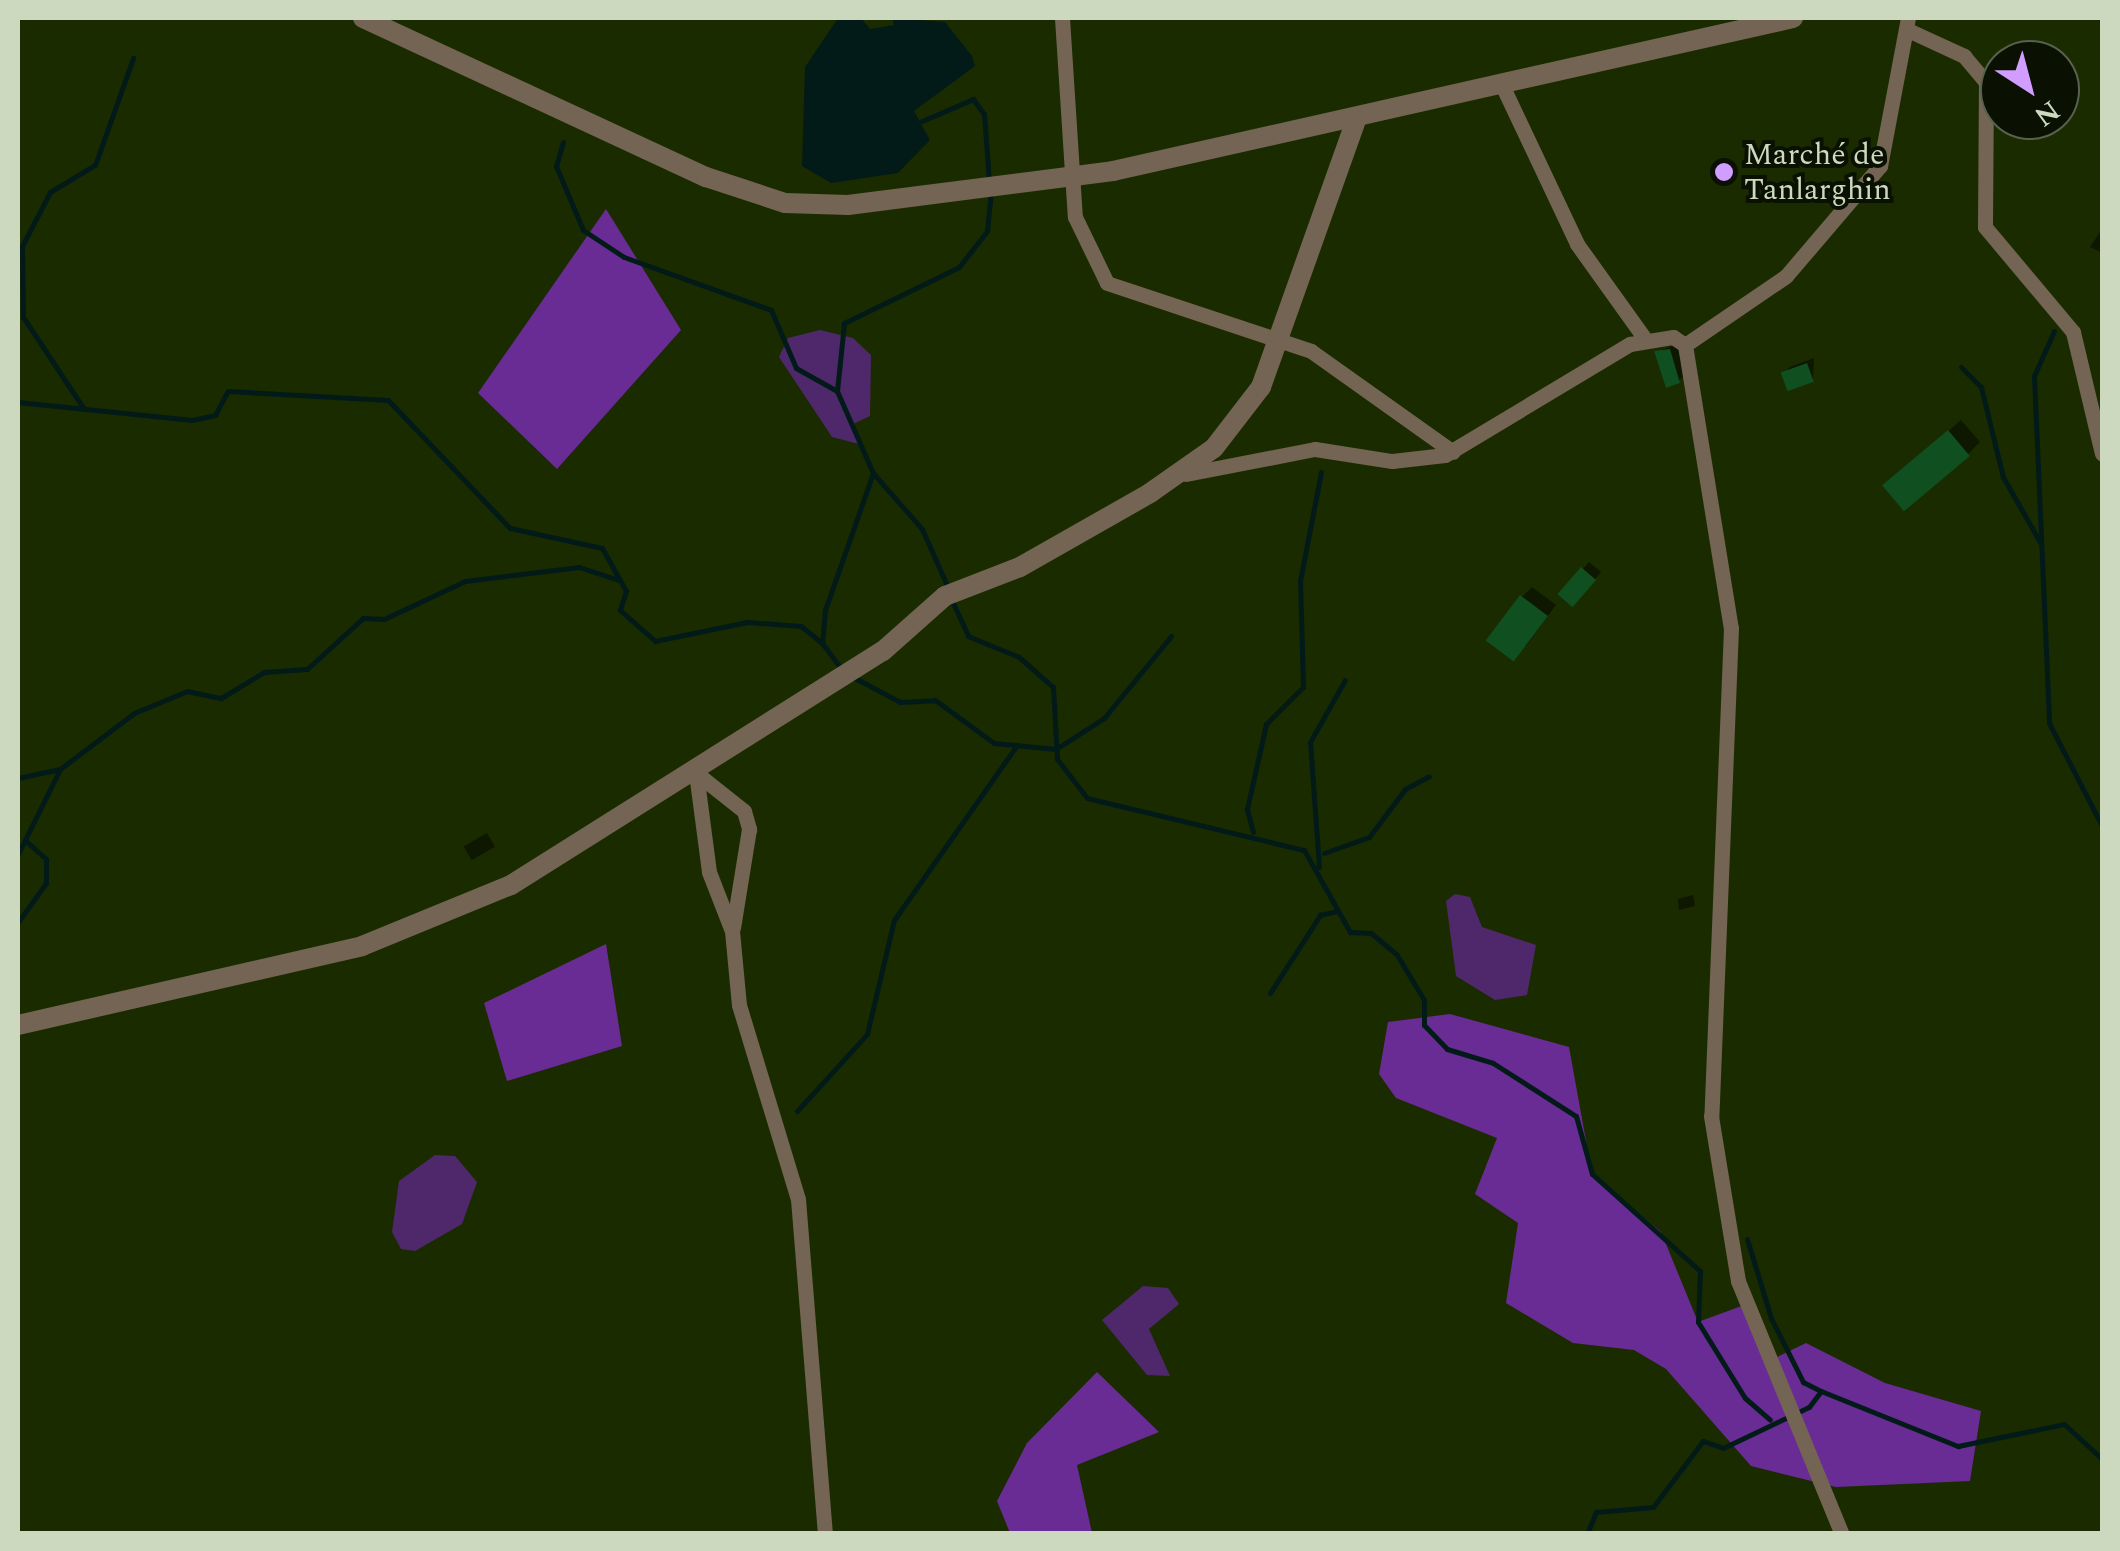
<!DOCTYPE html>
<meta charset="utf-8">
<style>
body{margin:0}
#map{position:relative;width:2120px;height:1551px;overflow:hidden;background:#1b2b00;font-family:Spectral,serif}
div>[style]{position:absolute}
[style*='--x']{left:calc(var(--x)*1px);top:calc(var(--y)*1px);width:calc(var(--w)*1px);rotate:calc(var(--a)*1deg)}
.green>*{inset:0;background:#4e286b}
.forest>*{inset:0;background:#692c94}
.water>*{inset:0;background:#021b19}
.shadow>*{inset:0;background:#0007;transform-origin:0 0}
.stream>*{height:5px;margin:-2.5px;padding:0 2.5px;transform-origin:2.5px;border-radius:2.5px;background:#021b19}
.building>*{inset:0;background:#0f4f20;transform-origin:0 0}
.minor>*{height:15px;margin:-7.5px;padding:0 7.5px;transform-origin:7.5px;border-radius:7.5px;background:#746453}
.tertiary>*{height:20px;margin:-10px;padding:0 10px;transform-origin:10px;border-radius:10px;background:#746453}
.dots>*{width:28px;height:28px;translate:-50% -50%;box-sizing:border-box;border:5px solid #0a1102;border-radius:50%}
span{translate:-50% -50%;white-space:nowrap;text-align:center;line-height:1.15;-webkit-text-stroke:8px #0a1102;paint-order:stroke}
.poi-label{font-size:30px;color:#cdd9bf}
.left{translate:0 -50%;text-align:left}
.frame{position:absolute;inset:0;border:20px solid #cdd9bf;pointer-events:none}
.north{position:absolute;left:1980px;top:40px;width:100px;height:100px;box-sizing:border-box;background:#0a1102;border:2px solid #58614e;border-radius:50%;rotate:144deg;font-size:28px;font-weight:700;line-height:40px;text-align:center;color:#cdd9bf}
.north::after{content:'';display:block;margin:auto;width:35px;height:45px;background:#d19dfe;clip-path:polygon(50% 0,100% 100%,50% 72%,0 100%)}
</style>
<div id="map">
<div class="green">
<div style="clip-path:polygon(820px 330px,853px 338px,871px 355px,870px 416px,853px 424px,863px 445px,832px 437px,779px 357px,788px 338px)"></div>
<div style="clip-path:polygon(1455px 894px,1470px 897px,1482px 927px,1536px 945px,1527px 995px,1495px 1000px,1456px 976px,1446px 901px)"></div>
<div style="clip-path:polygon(435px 1155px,455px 1156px,477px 1182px,462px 1224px,415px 1251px,401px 1249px,392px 1232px,399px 1181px)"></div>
<div style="clip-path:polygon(1143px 1286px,1168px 1288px,1179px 1304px,1149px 1329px,1170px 1376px,1147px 1375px,1102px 1320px)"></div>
</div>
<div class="forest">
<div style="clip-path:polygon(606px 209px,681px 330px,557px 469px,478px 393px)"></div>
<div style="clip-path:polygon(606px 944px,622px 1046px,507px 1081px,484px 1003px)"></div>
<div style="clip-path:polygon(1450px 1014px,1569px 1047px,1592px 1174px,1661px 1232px,1698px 1322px,1747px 1304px,1771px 1360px,1806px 1343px,1885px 1383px,1981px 1411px,1970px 1481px,1836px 1487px,1751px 1466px,1666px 1369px,1634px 1350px,1573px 1343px,1506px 1303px,1518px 1223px,1475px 1194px,1497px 1138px,1396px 1098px,1379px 1074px,1388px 1022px)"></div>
<div style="clip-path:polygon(1097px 1372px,1159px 1432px,1077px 1465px,1092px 1533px,1010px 1533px,997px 1501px,1027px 1443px)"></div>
</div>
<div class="water">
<div style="clip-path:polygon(838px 18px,861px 18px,870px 29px,894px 25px,892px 18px,945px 22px,972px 56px,975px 66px,914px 111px,930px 140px,898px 173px,831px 183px,802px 166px,805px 67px)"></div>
</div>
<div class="shadow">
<div style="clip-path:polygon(2100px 232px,2102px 249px,2100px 252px,2090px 247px)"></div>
<div style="clip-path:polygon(1677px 344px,1685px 375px,1678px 381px,1657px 352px)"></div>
<div style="clip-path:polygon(1814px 358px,1813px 380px,1784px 373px,1790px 367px)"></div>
<div style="clip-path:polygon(1961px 420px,1980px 442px,1968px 454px,1898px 475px)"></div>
<div style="clip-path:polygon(1589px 562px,1601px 572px,1579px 598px,1561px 594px)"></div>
<div style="clip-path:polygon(1532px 587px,1556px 605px,1525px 647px,1522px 597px)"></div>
<div style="left:487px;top:833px;width:16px;height:27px;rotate:60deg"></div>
<div style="clip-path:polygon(1693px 895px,1695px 906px,1679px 910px,1678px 899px)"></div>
</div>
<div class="stream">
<div style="--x:922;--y:121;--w:56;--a:-23.3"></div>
<div style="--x:973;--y:99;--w:19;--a:54"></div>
<div style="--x:984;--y:114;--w:66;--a:85.7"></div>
<div style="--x:563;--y:142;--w:25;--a:106"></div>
<div style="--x:556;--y:166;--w:69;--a:67.1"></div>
<div style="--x:583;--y:230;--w:49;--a:33.4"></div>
<div style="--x:624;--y:257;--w:156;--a:19.8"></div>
<div style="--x:771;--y:310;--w:63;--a:66.7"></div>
<div style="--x:796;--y:368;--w:47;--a:29.3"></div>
<div style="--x:837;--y:391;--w:90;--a:66.3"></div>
<div style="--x:873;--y:473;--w:145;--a:109.3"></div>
<div style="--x:825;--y:610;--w:33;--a:95"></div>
<div style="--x:822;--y:643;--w:34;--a:53"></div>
<div style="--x:2054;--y:331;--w:49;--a:114"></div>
<div style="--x:2034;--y:376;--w:347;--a:87.5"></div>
<div style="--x:2049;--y:723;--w:116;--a:62.8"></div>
<div style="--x:1961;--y:367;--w:28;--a:45"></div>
<div style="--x:1981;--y:387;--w:93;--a:76.3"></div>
<div style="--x:2003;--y:477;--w:75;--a:60.4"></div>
<div style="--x:837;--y:391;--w:68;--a:-84.1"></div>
<div style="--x:844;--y:323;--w:128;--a:-26"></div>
<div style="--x:959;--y:267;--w:46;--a:-52.1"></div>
<div style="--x:987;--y:231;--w:40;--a:-84.3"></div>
<div style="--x:18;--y:402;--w:175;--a:5.9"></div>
<div style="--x:192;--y:420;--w:24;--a:-12"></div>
<div style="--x:215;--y:415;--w:27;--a:-62"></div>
<div style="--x:228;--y:391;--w:160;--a:3.2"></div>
<div style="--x:388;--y:400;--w:177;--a:46.4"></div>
<div style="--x:510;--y:528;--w:94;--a:12.3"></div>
<div style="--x:602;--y:548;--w:49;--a:60.8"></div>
<div style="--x:626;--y:591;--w:20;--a:108"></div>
<div style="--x:620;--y:610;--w:47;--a:41.5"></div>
<div style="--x:655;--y:641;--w:94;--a:-11.7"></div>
<div style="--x:747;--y:622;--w:54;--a:4.2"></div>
<div style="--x:801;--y:626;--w:27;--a:39"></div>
<div style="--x:84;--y:409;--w:110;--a:-123.5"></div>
<div style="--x:23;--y:317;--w:71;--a:-90.8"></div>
<div style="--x:22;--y:246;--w:61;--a:-62.6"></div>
<div style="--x:50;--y:192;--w:52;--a:-31"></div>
<div style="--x:95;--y:165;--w:114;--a:-70.4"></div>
<div style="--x:873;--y:473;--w:74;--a:48.8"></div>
<div style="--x:922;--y:529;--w:67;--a:66.1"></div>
<div style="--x:952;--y:601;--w:38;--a:65"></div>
<div style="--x:968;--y:636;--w:55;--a:22.4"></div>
<div style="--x:1019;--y:657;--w:45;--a:41.4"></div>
<div style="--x:1053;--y:687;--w:72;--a:86.8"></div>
<div style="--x:1057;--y:759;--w:49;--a:52.4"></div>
<div style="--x:1087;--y:798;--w:223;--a:13.5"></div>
<div style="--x:1304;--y:850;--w:94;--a:60.7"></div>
<div style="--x:1350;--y:932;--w:21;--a:3"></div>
<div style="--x:1371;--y:933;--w:34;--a:40"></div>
<div style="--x:1397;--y:955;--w:52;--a:59"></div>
<div style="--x:1424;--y:1000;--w:25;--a:90"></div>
<div style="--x:1424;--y:1025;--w:33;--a:46"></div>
<div style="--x:1447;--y:1049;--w:48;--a:16.9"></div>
<div style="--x:1493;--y:1063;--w:98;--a:32.6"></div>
<div style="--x:1576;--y:1116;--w:60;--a:74.6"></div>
<div style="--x:1592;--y:1174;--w:145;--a:41.9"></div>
<div style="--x:1700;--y:1271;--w:51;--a:92.2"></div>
<div style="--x:1698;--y:1322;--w:89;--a:58.3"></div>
<div style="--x:1745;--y:1398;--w:33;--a:41"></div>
<div style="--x:851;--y:676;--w:55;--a:28"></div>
<div style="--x:900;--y:702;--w:35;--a:-3"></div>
<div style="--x:935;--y:700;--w:73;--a:36.1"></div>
<div style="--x:994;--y:743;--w:62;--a:5.5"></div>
<div style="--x:1056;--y:749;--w:57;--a:-32.9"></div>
<div style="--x:1104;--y:718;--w:106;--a:-50.7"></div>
<div style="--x:18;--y:778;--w:43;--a:-12.1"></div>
<div style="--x:60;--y:769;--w:93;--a:-37.1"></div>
<div style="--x:134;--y:713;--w:57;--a:-22.5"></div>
<div style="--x:187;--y:691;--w:35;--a:12"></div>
<div style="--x:221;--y:698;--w:50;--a:-31.2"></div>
<div style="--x:264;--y:672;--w:43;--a:-4"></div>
<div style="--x:307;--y:669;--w:76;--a:-42.3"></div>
<div style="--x:363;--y:618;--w:21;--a:3"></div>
<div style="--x:384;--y:619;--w:89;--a:-25.1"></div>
<div style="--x:465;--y:581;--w:115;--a:-7"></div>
<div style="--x:579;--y:567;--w:41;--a:18.4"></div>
<div style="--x:1253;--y:832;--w:24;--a:-105"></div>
<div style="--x:1247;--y:809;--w:87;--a:-77.4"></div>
<div style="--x:1266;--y:724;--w:52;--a:-45"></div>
<div style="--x:1303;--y:687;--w:106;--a:-91.6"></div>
<div style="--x:1300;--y:581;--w:111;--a:-79.1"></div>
<div style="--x:1324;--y:853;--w:48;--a:-19.6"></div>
<div style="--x:1369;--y:837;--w:60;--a:-53.1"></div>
<div style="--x:1405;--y:789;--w:27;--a:-28"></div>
<div style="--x:18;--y:854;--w:93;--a:-63.7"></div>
<div style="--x:1319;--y:867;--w:125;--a:-94.1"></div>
<div style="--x:1310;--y:742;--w:71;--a:-60.6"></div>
<div style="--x:18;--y:922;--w:48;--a:-54.3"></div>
<div style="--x:46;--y:883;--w:24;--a:-90"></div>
<div style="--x:46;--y:859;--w:25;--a:-138"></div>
<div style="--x:1270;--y:993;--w:93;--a:-57.3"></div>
<div style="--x:1320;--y:915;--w:17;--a:-13"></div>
<div style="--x:797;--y:1111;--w:104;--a:-47.7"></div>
<div style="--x:867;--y:1034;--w:117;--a:-76.7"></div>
<div style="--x:894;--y:920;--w:214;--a:-54.9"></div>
<div style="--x:1747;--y:1239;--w:83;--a:73.1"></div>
<div style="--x:1771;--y:1318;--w:72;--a:63.4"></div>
<div style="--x:1803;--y:1382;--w:20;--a:27"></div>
<div style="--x:1587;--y:1534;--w:24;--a:-68"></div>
<div style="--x:1596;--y:1512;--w:57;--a:-5"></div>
<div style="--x:1653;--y:1507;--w:83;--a:-52.9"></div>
<div style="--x:1703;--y:1441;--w:21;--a:19"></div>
<div style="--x:1723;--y:1448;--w:95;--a:-25.5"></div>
<div style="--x:1809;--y:1407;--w:20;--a:-53"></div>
<div style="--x:1821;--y:1391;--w:148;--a:21.9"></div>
<div style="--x:1958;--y:1446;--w:108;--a:-11.7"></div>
<div style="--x:2064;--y:1424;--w:52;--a:42.6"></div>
</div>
<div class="building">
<div style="clip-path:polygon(1670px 349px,1680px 383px,1666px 388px,1654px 351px)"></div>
<div style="left:1807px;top:363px;width:20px;height:28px;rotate:70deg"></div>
<div style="left:1948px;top:430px;width:34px;height:86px;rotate:50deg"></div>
<div style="left:1581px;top:567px;width:20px;height:36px;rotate:41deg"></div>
<div style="left:1520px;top:595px;width:35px;height:57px;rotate:37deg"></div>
</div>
<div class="minor">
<div style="--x:1062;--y:18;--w:199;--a:86.3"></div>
<div style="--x:1075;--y:217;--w:73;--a:64.1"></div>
<div style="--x:1107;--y:283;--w:215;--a:18.4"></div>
<div style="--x:1311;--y:351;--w:174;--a:35.4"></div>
<div style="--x:1910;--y:31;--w:60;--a:24.8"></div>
<div style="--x:1964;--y:56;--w:34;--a:50"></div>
<div style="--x:1986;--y:82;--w:145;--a:90.4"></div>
<div style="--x:1985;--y:227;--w:137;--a:50"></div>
<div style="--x:2073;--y:332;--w:125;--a:76.6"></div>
<div style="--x:1502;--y:85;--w:176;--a:64.7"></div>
<div style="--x:1577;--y:244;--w:117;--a:54.4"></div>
<div style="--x:1685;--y:345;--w:122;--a:-34.3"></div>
<div style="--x:1786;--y:276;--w:145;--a:-49.5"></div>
<div style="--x:1880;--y:166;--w:151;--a:-79.3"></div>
<div style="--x:1186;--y:474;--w:131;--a:-11"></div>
<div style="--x:1315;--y:449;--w:78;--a:8.9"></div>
<div style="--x:1392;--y:461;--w:53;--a:-6.5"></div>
<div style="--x:1445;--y:455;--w:216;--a:-31"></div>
<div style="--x:1630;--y:344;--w:44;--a:-9.2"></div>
<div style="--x:1673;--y:337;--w:14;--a:34"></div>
<div style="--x:1685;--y:345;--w:287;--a:80.8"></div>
<div style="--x:1731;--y:628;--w:488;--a:92.3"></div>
<div style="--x:1711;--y:1116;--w:167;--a:80.7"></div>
<div style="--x:1738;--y:1281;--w:274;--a:67.7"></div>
<div style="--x:696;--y:773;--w:100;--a:82.5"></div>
<div style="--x:709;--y:872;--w:63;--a:68.7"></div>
<div style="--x:732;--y:931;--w:74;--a:84.6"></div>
<div style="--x:739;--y:1005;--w:203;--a:73.1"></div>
<div style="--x:798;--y:1199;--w:336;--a:85.4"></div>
<div style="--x:696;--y:773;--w:61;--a:38.4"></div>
<div style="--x:744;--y:811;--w:19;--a:74"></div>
<div style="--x:749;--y:829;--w:100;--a:99.2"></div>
</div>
<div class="tertiary">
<div style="--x:363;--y:18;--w:378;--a:24.9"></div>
<div style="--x:706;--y:177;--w:83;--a:18.2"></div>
<div style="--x:785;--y:203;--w:63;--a:1.8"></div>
<div style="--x:848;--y:205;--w:267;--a:-7.3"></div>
<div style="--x:1113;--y:171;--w:697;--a:-12.68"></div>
<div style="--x:18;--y:1025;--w:353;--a:-12.9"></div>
<div style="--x:362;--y:946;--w:161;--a:-22.3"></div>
<div style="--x:511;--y:885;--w:439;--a:-32.2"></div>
<div style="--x:883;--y:651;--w:83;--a:-41.6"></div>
<div style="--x:945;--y:596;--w:80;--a:-21.1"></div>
<div style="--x:1020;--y:567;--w:150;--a:-29.6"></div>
<div style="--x:1150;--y:493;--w:78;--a:-35.1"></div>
<div style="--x:1214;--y:448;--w:77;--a:-52.4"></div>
<div style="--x:1261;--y:387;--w:283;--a:-70.4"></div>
</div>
<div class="dots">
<div style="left:1724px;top:172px;background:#d19dfe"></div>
</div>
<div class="poi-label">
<span class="left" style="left:1744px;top:172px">Marché de<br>Tanlarghin</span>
</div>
<div class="frame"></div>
<div class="north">N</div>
</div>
